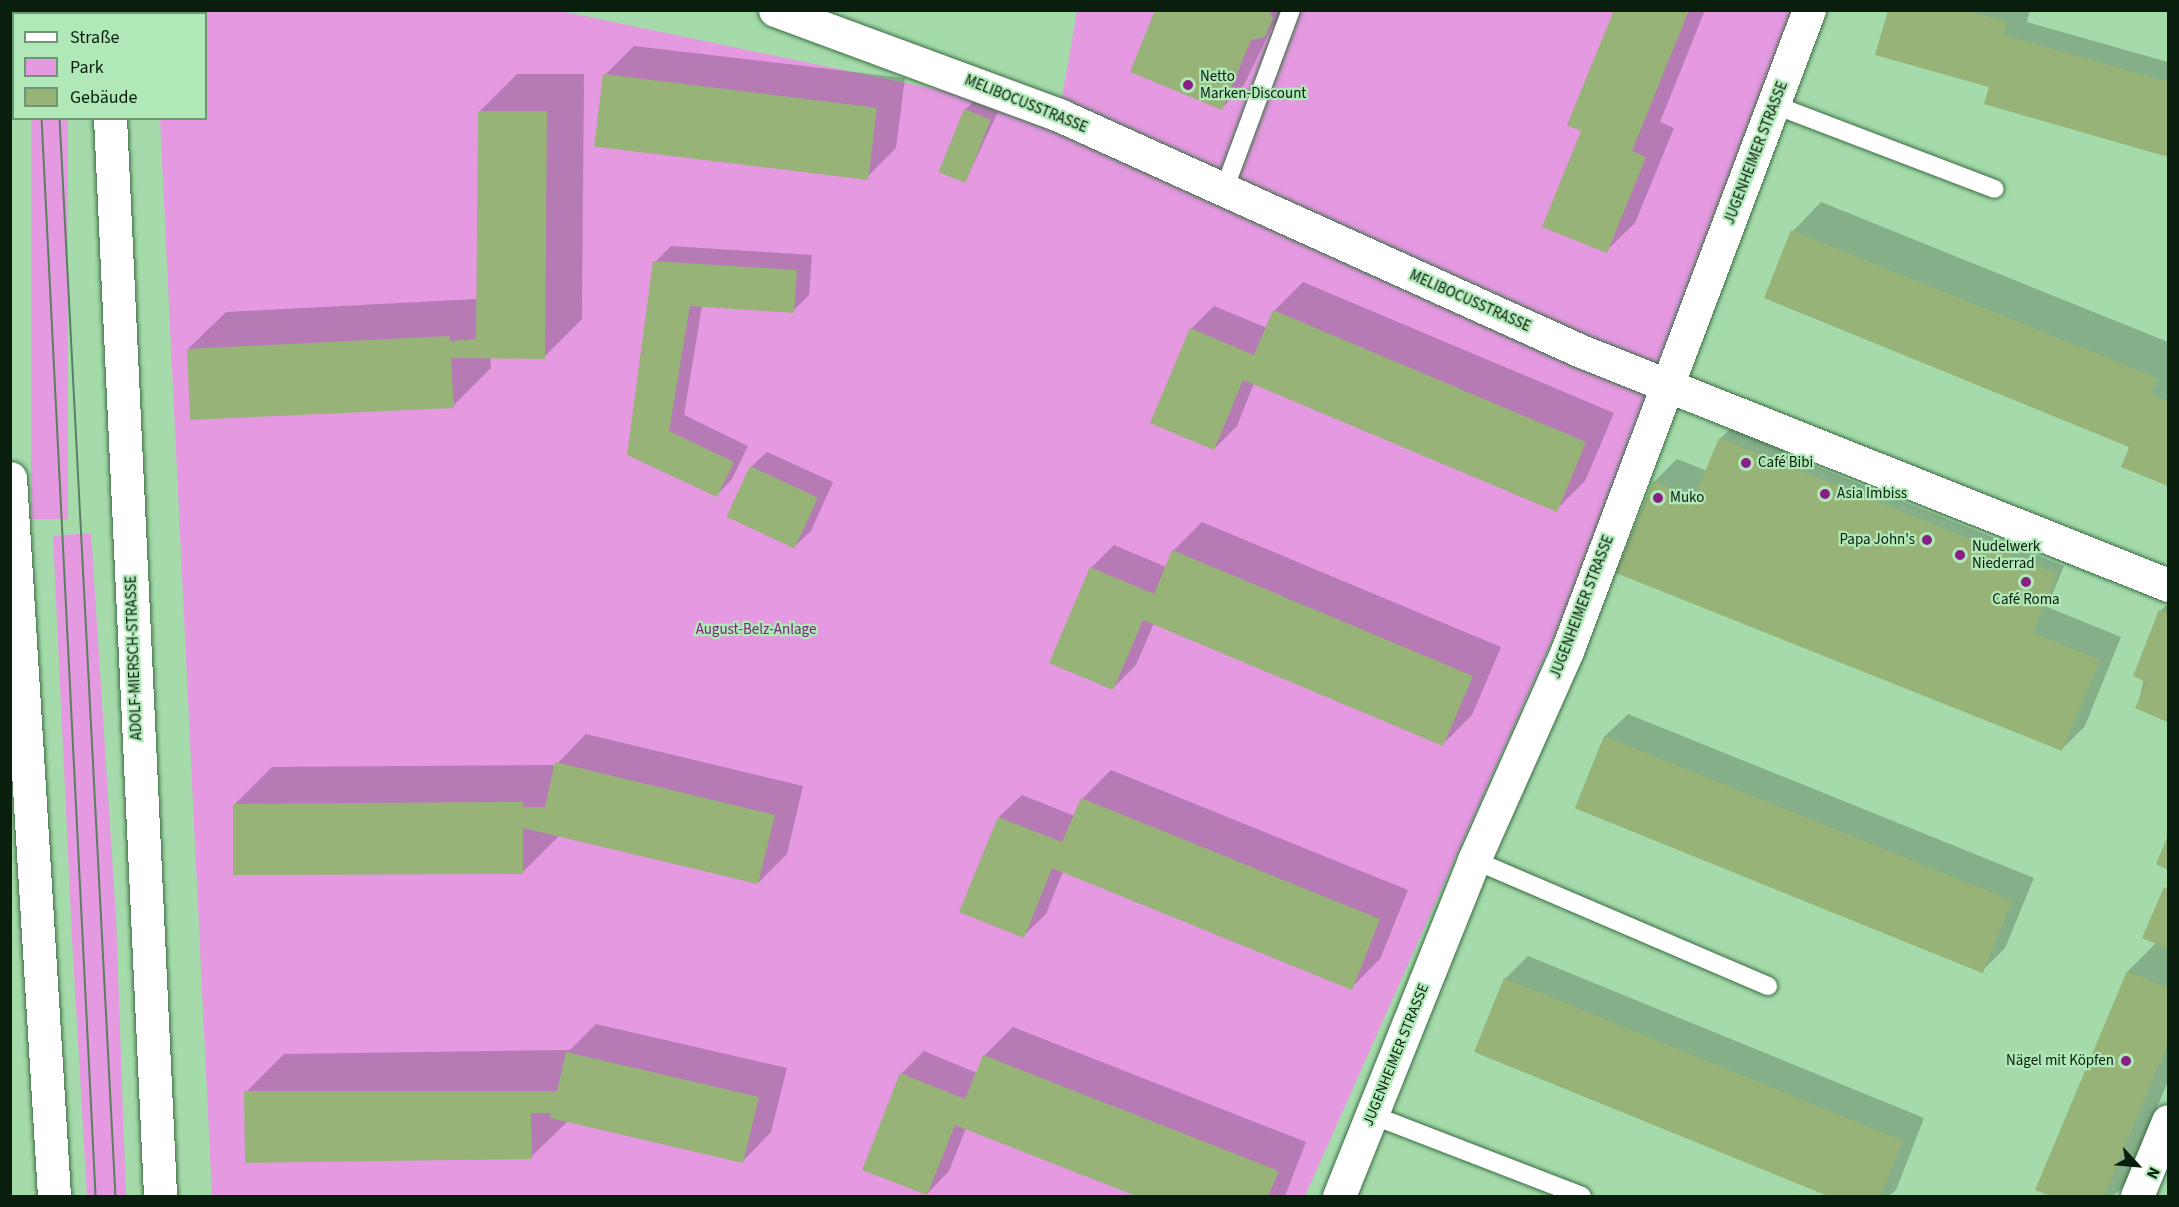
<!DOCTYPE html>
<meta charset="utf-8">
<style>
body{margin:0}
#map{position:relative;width:2179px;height:1207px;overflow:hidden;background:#a5dbab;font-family:"Source Sans 3",sans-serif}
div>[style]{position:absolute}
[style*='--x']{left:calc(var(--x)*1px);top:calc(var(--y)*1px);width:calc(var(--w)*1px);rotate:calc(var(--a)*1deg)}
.green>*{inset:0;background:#e499e1;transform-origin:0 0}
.shadow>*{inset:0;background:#0003}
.building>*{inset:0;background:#98b378;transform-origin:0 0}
.roads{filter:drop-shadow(0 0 2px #3a6c42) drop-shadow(0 0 2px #3a6c42)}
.service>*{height:18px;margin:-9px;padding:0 9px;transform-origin:9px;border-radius:9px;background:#fff}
.minor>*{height:33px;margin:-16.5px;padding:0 16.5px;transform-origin:16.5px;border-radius:16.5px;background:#fff}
.secondary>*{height:33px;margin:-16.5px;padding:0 16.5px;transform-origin:16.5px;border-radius:16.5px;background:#fff}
.tram>*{height:1.5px;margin:-0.75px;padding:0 0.75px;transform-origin:0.75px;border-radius:0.75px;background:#597f5e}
.dots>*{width:16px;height:16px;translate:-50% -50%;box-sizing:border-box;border:3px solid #b1e8b8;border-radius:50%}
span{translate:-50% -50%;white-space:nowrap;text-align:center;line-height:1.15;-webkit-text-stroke:4.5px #b1e8b8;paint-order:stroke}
.poi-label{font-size:15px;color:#091e0d}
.left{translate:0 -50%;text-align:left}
.right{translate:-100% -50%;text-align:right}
.street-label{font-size:15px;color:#091e0d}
.park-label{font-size:15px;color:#7e237e}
.frame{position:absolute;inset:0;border:12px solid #091e0d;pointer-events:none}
.legend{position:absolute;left:12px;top:12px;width:195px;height:108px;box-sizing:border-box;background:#b1e8b8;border:2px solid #6e9774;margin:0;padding:8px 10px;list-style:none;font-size:18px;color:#091e0d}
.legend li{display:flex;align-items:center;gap:12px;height:30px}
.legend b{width:30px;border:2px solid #6e9774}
.north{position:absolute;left:2107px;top:1135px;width:60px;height:60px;-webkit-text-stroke:4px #b1e8b8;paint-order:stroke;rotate:116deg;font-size:16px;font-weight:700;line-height:24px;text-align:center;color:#091e0d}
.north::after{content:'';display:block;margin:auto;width:21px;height:27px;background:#091e0d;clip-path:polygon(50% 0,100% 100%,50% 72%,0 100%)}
</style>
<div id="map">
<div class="green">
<div style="clip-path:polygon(155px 11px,561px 11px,1059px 115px,1077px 11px,1807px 11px,1666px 384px,1305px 1196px,212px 1196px,160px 119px,206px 118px,206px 14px)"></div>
<div style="left:31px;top:119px;width:37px;height:400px"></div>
<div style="clip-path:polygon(91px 533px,116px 918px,126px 1196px,87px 1196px,72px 937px,53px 536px)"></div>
</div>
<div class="shadow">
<div style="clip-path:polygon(1157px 10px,1289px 10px,1272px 27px,1244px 85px,1222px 108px)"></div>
<div style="clip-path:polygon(1615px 10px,1705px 10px,1660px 122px,1674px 128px,1635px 223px,1606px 251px,1583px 130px)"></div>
<div style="clip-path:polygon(1890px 10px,2030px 10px,2027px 22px,2168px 62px,2168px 155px,1986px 103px,1992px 81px)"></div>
<div style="clip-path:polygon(634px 46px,905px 78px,896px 148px,867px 177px,605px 75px)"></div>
<div style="clip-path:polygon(517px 74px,584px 74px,582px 319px,544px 357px,490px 357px,491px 368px,453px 406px,188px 349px,226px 312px,477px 299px,479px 112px)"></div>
<div style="clip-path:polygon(973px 102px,998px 112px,965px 182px,965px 110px)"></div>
<div style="clip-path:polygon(1821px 202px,2168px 342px,2168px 485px,2122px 466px,2131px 446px,1793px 231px)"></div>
<div style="clip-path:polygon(671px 246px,812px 255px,809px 295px,793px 311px,702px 306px,684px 415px,748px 446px,732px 479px,717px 495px,629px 454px,655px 262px)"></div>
<div style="clip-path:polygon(1303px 282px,1614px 413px,1585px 481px,1556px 510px,1254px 383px,1237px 426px,1214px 449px,1191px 329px,1214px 306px,1267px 328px,1274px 311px)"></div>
<div style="clip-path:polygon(1736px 423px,1789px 445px,1785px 454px,2064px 566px,2047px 607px,2121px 637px,2085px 726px,2062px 749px,1654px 482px,1677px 459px,1707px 471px,1720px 439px)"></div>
<div style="clip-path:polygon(767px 452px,833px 482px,811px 531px,795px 546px,751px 467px)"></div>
<div style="clip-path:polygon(1202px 522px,1501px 647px,1472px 715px,1443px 744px,1154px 623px,1136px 665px,1113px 688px,1091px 568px,1114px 545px,1166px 567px,1173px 551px)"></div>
<div style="clip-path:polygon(2168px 604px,2168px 718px,2167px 720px,2137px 708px,2160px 611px)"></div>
<div style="clip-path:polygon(1628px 714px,2034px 878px,2005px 948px,1982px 971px,1576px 808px,1605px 736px)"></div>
<div style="clip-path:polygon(586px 734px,803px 786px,787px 854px,758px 883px,560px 835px,523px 872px,235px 804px,272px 767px,556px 765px)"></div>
<div style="clip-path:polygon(1111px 770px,1408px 890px,1380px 959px,1351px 988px,1063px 871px,1046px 914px,1023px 936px,999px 817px,1022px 795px,1075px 816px,1082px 799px)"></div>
<div style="clip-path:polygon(2168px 884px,2168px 1081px,2125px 1185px,2113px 1196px,2054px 1196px,2037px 1189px,2128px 971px,2157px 942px)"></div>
<div style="clip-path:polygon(1528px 956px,1924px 1118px,1896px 1190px,1889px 1196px,1833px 1196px,1476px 1051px,1505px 979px)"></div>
<div style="clip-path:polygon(596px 1024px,787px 1068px,771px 1132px,743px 1161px,568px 1121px,531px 1157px,246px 1092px,284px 1054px,570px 1050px)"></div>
<div style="clip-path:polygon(1013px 1027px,1306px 1142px,1285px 1196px,1140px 1196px,966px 1128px,949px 1171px,927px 1194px,901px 1074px,924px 1051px,977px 1073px,984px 1056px)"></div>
</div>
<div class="building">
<div style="clip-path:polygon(1155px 10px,1268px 10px,1273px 18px,1265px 37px,1251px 40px,1222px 110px,1130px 72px)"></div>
<div style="clip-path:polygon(1614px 10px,1689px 10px,1632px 151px,1646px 157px,1607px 253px,1542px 227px,1581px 131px,1567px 125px)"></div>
<div style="clip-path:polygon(1888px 10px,1966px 10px,2007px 22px,2004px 35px,2168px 82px,2168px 157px,1984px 104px,1989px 87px,1875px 55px)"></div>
<div style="left:603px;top:74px;width:276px;height:73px;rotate:7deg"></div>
<div style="left:964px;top:109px;width:29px;height:68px;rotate:22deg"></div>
<div style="clip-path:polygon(478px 111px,547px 111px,545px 359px,451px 358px,454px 408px,190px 420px,187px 349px,450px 336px,450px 341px,476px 339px)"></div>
<div style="clip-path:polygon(1791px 230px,2157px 378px,2151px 394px,2168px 401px,2168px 486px,2121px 467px,2129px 447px,1764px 298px)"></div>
<div style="clip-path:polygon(653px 261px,797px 270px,794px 313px,690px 306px,669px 431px,734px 462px,717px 497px,627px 455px)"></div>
<div style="clip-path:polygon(1273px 310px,1586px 442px,1557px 512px,1243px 380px,1214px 450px,1150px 423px,1190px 328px,1254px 355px)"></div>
<div style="clip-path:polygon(1719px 438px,2057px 574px,2033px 633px,2100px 660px,2062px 751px,1616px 573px,1653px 481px,1694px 498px)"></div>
<div style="left:750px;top:466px;width:75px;height:56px;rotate:25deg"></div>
<div style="clip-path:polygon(1172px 550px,1473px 676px,1443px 746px,1143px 620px,1113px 690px,1049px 663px,1090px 567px,1154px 594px)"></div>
<div style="clip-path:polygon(2159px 610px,2168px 614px,2167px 722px,2135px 708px,2146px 682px,2133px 676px)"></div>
<div style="left:1604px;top:736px;width:440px;height:78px;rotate:22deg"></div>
<div style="clip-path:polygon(555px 762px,775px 815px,758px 884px,523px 828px,523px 874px,233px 875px,233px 804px,523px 802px,523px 807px,545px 807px)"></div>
<div style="clip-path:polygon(1081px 798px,1380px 919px,1352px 990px,1052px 868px,1024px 938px,959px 912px,998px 817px,1062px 842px)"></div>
<div style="clip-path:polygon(2168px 835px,2168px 870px,2156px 864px)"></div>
<div style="clip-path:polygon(2164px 887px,2168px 889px,2168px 949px,2142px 938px)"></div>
<div style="clip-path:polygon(2127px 971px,2168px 988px,2168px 1043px,2104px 1196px,2050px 1196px,2035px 1190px)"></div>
<div style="clip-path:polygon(1504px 978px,1903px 1141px,1880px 1196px,1828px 1196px,1474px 1052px)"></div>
<div style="clip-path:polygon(566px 1052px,759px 1097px,743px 1163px,550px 1118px,551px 1113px,531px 1113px,532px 1159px,245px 1163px,244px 1091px,557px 1091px)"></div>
<div style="clip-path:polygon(983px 1055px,1279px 1171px,1268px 1196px,1136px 1196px,955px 1125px,927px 1195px,862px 1170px,900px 1073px,965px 1099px)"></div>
</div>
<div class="roads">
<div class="service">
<div style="--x:1775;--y:105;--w:235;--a:20.9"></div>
<div style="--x:1224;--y:190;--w:192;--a:-69.6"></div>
<div style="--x:1474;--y:860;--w:320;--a:23.2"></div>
<div style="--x:1372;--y:1115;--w:225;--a:21.1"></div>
</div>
<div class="minor">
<div style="--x:775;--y:10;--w:303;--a:20.3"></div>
<div style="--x:1059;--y:115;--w:573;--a:24.33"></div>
<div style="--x:1581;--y:351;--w:632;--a:21.73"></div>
<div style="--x:1339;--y:1196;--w:362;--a:-68.1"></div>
<div style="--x:1474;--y:860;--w:229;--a:-66"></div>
<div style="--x:1567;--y:651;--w:685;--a:-69.32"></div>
<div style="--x:2137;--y:1196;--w:81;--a:-67.5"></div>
</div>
<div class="secondary">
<div style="--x:105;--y:10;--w:4;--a:90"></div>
<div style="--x:110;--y:118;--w:1079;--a:87.34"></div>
<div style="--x:10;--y:478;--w:719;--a:86.49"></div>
</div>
</div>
<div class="tram">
<div style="--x:36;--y:10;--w:4;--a:90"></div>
<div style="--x:54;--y:10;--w:4;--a:90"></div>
<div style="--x:42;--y:118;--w:1079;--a:87.13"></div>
<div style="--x:60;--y:118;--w:1079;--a:87.03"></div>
</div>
<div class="dots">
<div style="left:1188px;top:85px;background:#871f86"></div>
<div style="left:1746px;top:463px;background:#871f86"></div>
<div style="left:1825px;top:494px;background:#871f86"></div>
<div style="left:1658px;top:498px;background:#871f86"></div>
<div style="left:1927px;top:540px;background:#871f86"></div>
<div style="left:1960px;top:555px;background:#871f86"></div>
<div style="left:2026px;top:582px;background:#871f86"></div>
<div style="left:2126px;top:1061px;background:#871f86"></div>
</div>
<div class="poi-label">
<span class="left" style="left:1200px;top:85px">Netto<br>Marken-Discount</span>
<span class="left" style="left:1758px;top:463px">Café Bibi</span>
<span class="left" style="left:1837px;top:494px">Asia Imbiss</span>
<span class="left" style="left:1670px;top:498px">Muko</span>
<span class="right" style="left:1915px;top:540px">Papa John's</span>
<span class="left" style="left:1972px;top:555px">Nudelwerk<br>Niederrad</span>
<span style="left:2026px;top:600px">Café Roma</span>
<span class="right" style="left:2114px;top:1061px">Nägel mit Köpfen</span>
</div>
<div class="street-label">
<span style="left:1026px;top:104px;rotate:22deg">MELIBOCUSSTRASSE</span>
<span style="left:1756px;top:153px;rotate:-69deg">JUGENHEIMER STRASSE</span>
<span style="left:1470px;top:301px;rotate:24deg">MELIBOCUSSTRASSE</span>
<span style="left:1582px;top:607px;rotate:-69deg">JUGENHEIMER STRASSE</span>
<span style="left:134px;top:658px;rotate:-92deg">ADOLF-MIERSCH-STRASSE</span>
<span style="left:1396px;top:1055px;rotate:-68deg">JUGENHEIMER STRASSE</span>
</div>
<div class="park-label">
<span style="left:756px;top:630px">August-Belz-Anlage</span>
</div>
<div class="frame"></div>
<ul class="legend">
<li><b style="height:8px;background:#fff"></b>Straße</li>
<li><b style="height:16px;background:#e499e1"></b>Park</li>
<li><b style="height:16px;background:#98b378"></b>Gebäude</li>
</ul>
<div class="north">N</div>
</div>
